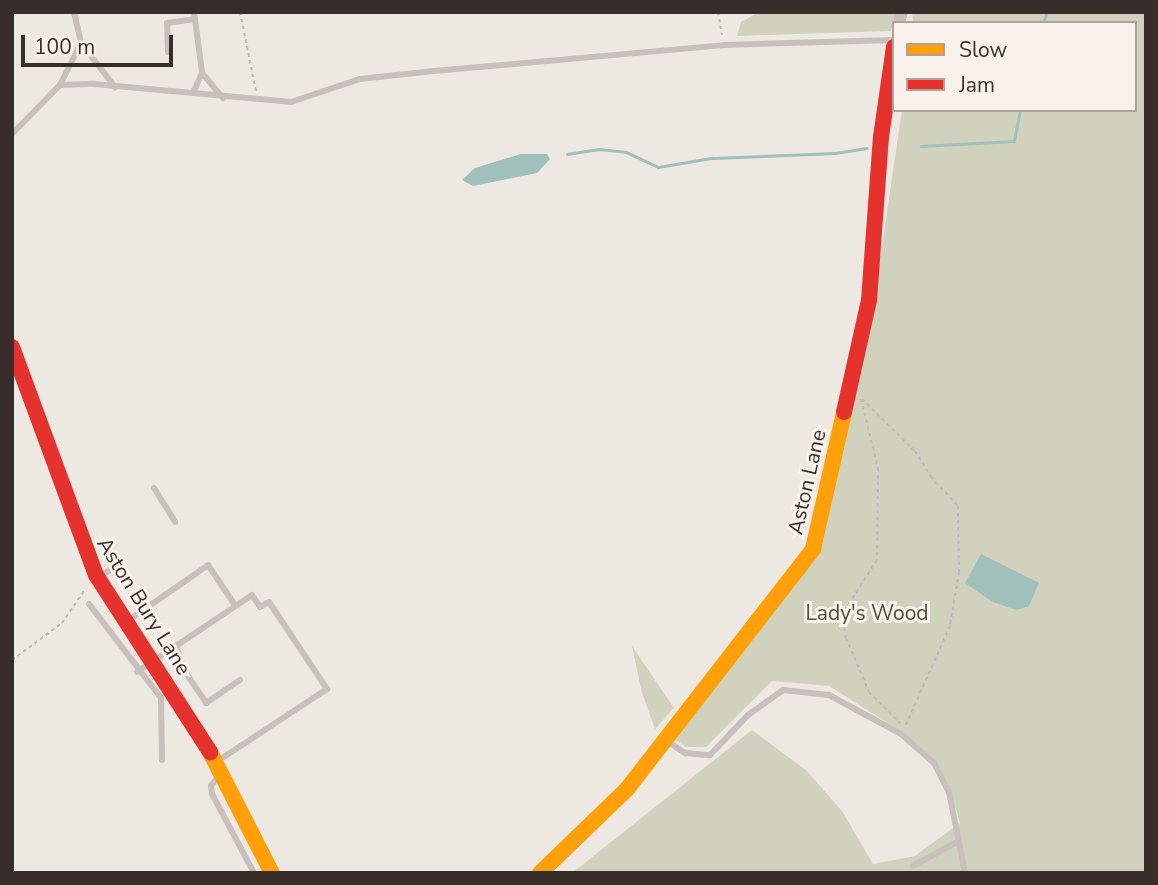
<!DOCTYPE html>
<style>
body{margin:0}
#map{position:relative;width:1158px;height:885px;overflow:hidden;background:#eee8e3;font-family:"Nunito Sans",sans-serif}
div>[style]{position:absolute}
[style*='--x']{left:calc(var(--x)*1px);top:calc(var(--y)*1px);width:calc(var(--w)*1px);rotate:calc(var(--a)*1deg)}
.green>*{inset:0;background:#d1d2be}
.water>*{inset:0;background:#a1bfbb}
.stream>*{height:2.5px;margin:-1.25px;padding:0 1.25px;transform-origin:1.25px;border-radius:1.25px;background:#a1bfbb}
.path>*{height:2px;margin-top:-1px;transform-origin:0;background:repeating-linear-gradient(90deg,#c0b9b5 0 3.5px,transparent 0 7px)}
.lane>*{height:6px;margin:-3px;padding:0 3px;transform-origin:3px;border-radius:3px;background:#c7c0bd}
.street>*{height:12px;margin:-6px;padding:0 6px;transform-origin:6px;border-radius:6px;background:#c7c0bd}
.slow>*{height:16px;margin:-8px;padding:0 8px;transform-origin:8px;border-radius:8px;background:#ff9f0a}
.jam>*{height:16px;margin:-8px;padding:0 8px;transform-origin:8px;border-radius:8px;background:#e5322d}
span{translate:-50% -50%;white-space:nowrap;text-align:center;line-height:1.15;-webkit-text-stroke:6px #f9f2ec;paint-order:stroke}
.street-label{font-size:21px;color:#382d2a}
.park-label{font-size:21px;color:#4c552f}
.frame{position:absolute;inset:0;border:14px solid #382d2a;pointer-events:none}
.legend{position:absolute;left:892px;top:21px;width:245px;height:91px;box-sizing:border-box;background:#f9f2ec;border:2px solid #aca39e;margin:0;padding:9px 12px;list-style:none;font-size:21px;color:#382d2a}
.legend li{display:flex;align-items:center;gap:14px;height:35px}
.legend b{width:35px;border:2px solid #aca39e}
.scale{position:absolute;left:21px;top:35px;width:152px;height:32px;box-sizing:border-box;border:4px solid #382d2a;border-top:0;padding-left:9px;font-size:21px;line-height:24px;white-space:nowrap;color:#382d2a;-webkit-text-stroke:5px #f9f2ec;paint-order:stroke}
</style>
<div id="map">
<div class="green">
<div style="clip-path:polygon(759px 12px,897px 12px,891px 31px,737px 36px,741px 22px)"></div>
<div style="clip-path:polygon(912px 12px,1146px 12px,1146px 873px,572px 873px,752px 730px,806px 770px,842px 811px,873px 864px,915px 856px,960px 823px,950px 790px,935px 762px,896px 728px,829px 686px,772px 681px,706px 747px,686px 747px,671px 737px,821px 549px,871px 321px,902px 110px,1135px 110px,1135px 23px,913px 23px)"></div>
<div style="clip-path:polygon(632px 646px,674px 708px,655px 729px,642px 693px)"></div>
</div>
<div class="water">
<div style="clip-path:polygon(521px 154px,547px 154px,550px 159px,537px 173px,473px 186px,462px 180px,475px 168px)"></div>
<div style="clip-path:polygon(981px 554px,1039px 583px,1029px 606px,1016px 610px,993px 602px,965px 583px)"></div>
</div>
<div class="stream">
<div style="--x:1043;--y:23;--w:12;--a:-70"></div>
<div style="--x:921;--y:146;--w:93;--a:-3.1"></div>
<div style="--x:1014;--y:141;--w:32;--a:-79"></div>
<div style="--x:567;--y:154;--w:32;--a:-9"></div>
<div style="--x:599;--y:149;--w:27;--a:6"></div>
<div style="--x:626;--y:152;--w:35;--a:25"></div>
<div style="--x:658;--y:167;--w:55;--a:-9.5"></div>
<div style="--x:712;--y:158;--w:123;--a:-2.3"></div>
<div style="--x:835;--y:153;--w:32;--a:-9"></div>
</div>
<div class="path">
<div style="--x:240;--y:12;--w:81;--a:78.6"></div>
<div style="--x:718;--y:12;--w:23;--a:80"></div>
<div style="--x:861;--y:399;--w:71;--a:76.2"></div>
<div style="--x:878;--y:468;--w:92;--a:90.6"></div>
<div style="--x:877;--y:560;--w:64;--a:122.9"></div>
<div style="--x:842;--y:614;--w:24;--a:81"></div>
<div style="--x:846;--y:638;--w:59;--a:66.9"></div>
<div style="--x:869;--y:692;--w:44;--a:45"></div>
<div style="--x:862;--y:399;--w:74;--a:44.5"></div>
<div style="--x:915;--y:451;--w:31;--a:58"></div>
<div style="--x:931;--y:477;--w:40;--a:47"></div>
<div style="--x:958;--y:506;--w:66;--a:89.1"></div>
<div style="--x:959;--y:572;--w:55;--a:99.5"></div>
<div style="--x:950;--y:626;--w:111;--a:114"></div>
<div style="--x:12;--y:660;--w:62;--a:-36.5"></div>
<div style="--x:62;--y:623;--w:42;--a:-55.6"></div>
</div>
<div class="lane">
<div style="--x:74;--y:12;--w:32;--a:77"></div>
<div style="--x:81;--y:43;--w:56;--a:52.3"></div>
<div style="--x:194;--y:12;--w:62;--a:82.5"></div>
<div style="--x:168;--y:52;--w:29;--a:-92"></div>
<div style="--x:167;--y:23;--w:28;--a:-8"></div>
<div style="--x:60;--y:85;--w:34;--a:-2"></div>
<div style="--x:94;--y:84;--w:198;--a:5.2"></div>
<div style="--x:291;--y:102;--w:73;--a:-18.4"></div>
<div style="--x:360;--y:79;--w:74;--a:-6.2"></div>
<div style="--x:434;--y:71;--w:291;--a:-5.1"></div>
<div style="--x:724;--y:45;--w:170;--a:-1.7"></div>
<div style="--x:193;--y:93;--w:22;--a:-66"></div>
<div style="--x:202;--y:73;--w:33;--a:50"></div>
<div style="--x:12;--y:134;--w:69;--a:-45.6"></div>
<div style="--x:60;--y:85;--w:47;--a:-63.4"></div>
<div style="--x:154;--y:488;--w:40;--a:58"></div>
<div style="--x:100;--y:577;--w:27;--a:-36"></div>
<div style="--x:89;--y:604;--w:118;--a:52.5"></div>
<div style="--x:161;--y:698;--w:62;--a:89.1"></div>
<div style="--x:129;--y:620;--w:96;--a:-34.8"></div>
<div style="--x:208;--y:565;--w:48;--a:56"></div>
<div style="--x:176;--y:645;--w:26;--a:72"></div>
<div style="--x:184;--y:670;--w:40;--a:56"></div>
<div style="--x:206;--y:703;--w:41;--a:-34.1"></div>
<div style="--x:137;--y:672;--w:138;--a:-33.8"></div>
<div style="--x:252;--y:595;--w:14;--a:56"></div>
<div style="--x:260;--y:607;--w:10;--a:-29"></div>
<div style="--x:269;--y:602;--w:105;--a:56.3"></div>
<div style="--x:327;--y:689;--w:131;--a:146.6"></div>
<div style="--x:667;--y:741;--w:22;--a:34"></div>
<div style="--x:685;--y:753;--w:25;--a:5"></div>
<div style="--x:710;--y:755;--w:55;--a:-46.5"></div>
<div style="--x:748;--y:715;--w:43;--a:-35.5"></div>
<div style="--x:783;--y:690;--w:46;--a:6.2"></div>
<div style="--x:829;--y:695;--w:82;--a:28.4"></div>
<div style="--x:901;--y:734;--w:44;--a:41.3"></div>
<div style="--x:934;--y:763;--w:33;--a:63"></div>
<div style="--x:949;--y:792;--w:83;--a:78.8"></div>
<div style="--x:221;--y:773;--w:16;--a:128"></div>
<div style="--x:211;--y:786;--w:8;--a:83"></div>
<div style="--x:212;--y:794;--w:89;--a:62"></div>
<div style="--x:913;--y:866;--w:52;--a:-28.5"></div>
</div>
<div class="street">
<div style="--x:899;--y:23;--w:11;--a:-75"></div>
</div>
<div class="slow">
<div style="--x:210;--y:752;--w:136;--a:62.9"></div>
<div style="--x:540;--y:873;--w:121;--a:-44"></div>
<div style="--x:627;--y:789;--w:304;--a:-52.2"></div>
<div style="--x:813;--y:549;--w:140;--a:-77.2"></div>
</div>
<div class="jam">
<div style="--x:12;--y:347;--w:243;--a:69.8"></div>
<div style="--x:96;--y:575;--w:211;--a:57.2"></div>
<div style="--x:844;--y:412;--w:115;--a:-77.4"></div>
<div style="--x:869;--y:300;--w:163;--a:-85.8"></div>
<div style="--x:881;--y:137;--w:91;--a:-81.8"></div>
</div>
<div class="street-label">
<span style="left:807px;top:482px;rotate:-77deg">Aston Lane</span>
<span style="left:144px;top:606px;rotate:58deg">Aston Bury Lane</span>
</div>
<div class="park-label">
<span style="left:867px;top:613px">Lady's Wood</span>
</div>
<div class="frame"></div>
<ul class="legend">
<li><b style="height:9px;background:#ff9f0a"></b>Slow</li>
<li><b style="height:9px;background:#e5322d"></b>Jam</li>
</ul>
<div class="scale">100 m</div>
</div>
